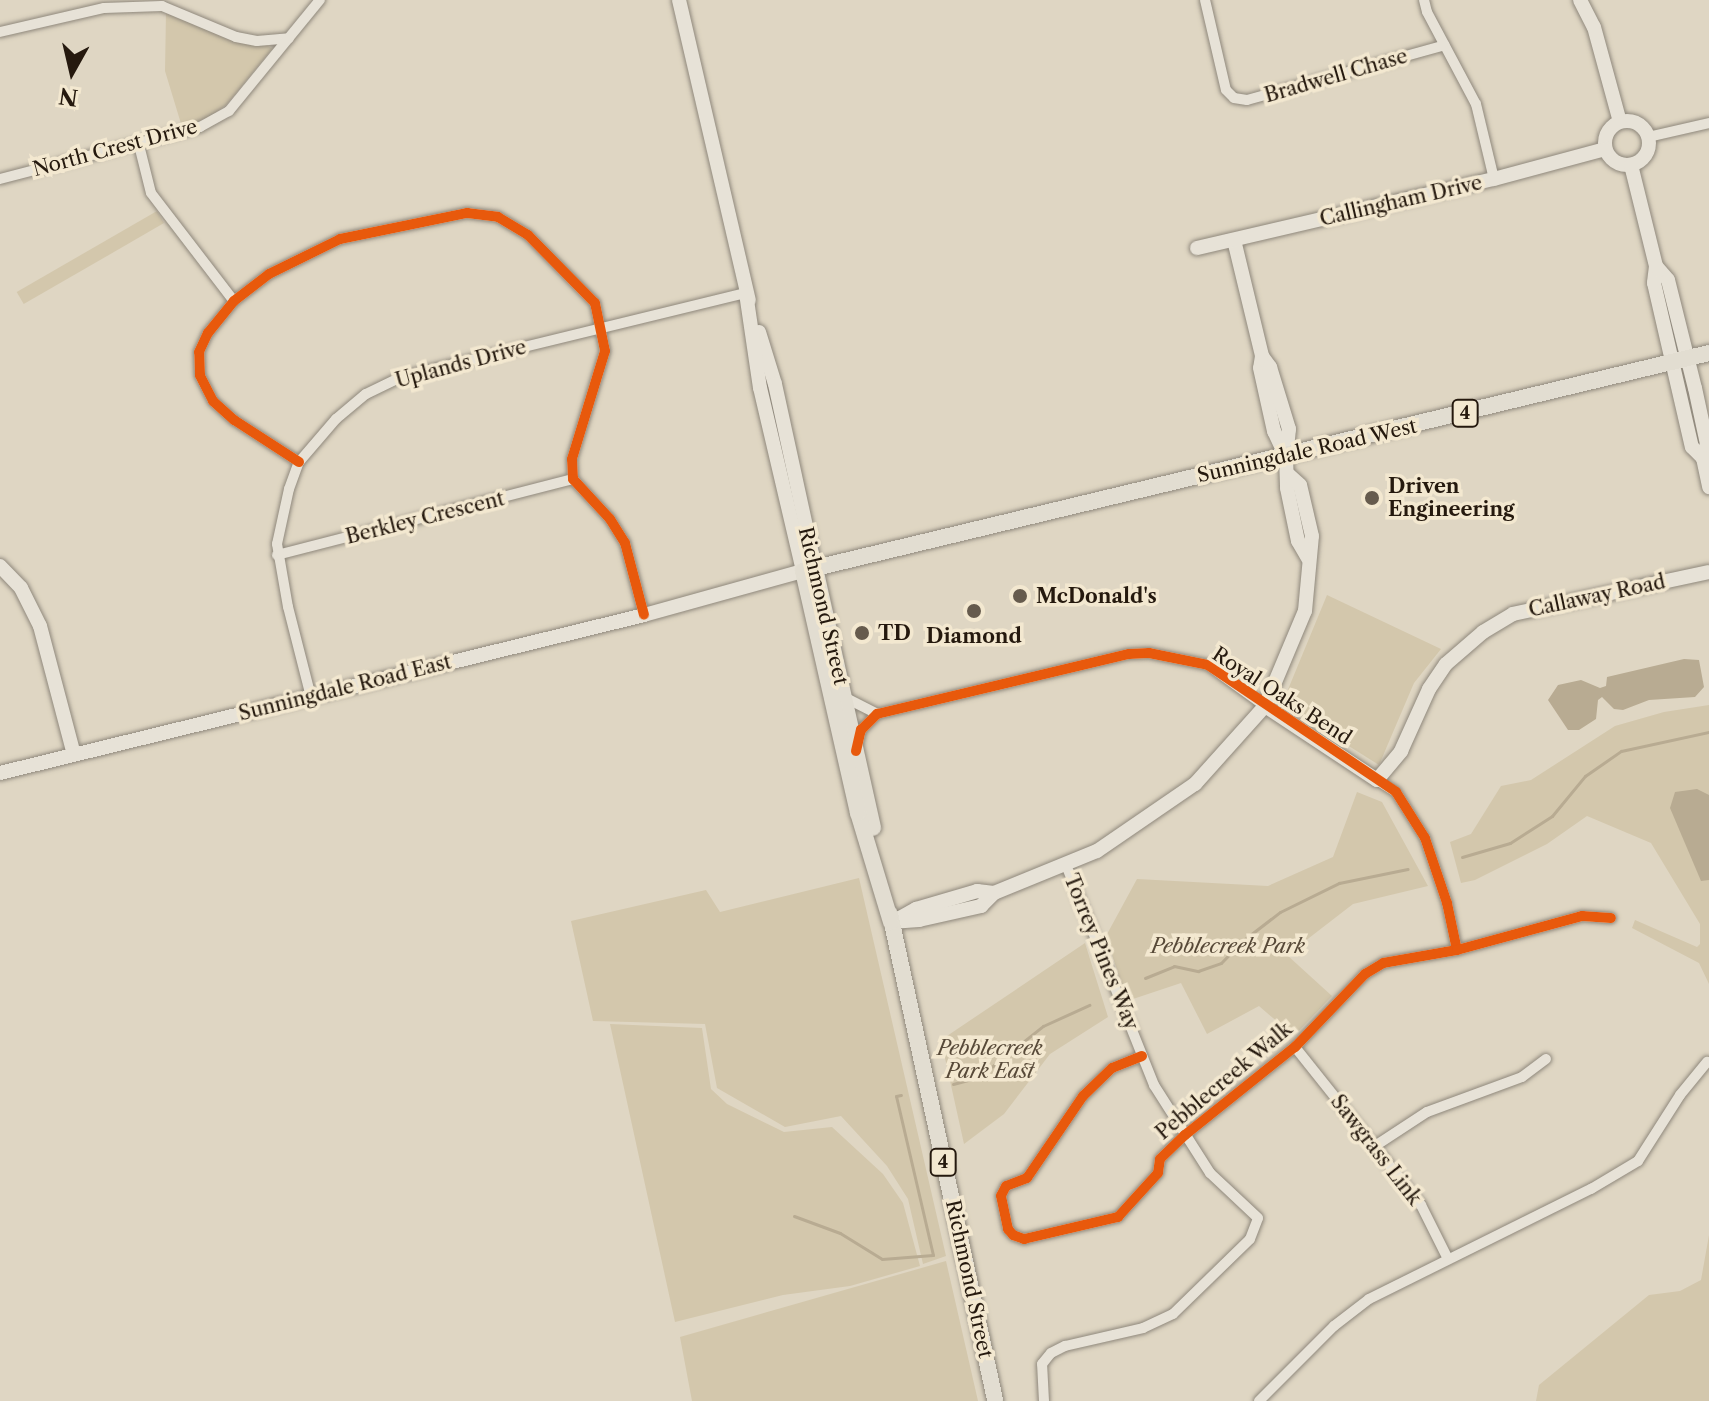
<!DOCTYPE html>
<style>
body{margin:0}
#map{position:relative;width:1709px;height:1401px;overflow:hidden;background:#dfd6c3;font-family:"Libre Caslon Text",serif}
div>[style]{position:absolute}
[style*='--x']{left:calc(var(--x)*1px);top:calc(var(--y)*1px);width:calc(var(--w)*1px);rotate:calc(var(--a)*1deg)}
.green>*{inset:0;background:#d3c7ac;transform-origin:0 0}
.water>*{inset:0;background:#b8ab92}
.stream>*{height:3px;margin:-1.5px;padding:0 1.5px;transform-origin:1.5px;border-radius:1.5px;background:#b8ab92}
.roads{filter:drop-shadow(0 0 2px #8f887c) drop-shadow(0 0 2px #8f887c)}
.street>*{height:10px;margin:-5px;padding:0 5px;transform-origin:5px;border-radius:5px;background:#e7e2d7}
.secondary>*{height:14px;margin:-7px;padding:0 7px;transform-origin:7px;border-radius:7px;background:#e7e2d7}
.secondary>.ring{margin:-7px;padding:0;box-sizing:content-box;background:none;border:14px solid #e7e2d7;border-radius:50%}
.primary>*{height:16px;margin:-8px;padding:0 8px;transform-origin:8px;border-radius:8px;background:#e2ddd1}
.cycleway>*{height:10px;margin:-5px;padding:0 5px;transform-origin:5px;border-radius:5px;background:#e8590c}
.dots>*{width:22px;height:22px;translate:-50% -50%;box-sizing:border-box;border:4px solid #f3e8d0;border-radius:50%}
span{translate:-50% -50%;white-space:nowrap;text-align:center;line-height:1.15;-webkit-text-stroke:7px #f3e8d0;paint-order:stroke}
.shield-label span{padding:2px 6px;background:#f3e8d0;border:2px solid;border-radius:6px;-webkit-text-stroke-width:0}
.shield-label{font-size:18px;color:#25190e;font-weight:700}
.street-label{font-size:20px;color:#25190e}
.poi-label{font-size:20px;color:#25190e;font-weight:700}
.left{translate:0 -50%;text-align:left}
.park-label{font-size:20px;color:#574938;font-style:italic}
.north{position:absolute;left:32px;top:32px;width:80px;height:80px;-webkit-text-stroke:6px #f3e8d0;paint-order:stroke;rotate:188deg;font-size:22px;font-weight:700;line-height:32px;text-align:center;color:#25190e}
.north::after{content:'';display:block;margin:auto;width:28px;height:36px;background:#25190e;clip-path:polygon(50% 0,100% 100%,50% 72%,0 100%)}
</style>
<div id="map">
<div class="green">
<div style="clip-path:polygon(166px 13px,236px 42px,267px 45px,272px 49px,227px 104px,210px 117px,182px 127px,165px 71px)"></div>
<div style="left:157px;top:211px;width:14px;height:162px;rotate:60deg"></div>
<div style="clip-path:polygon(1327px 595px,1441px 649px,1414px 683px,1379px 765px,1282px 704px)"></div>
<div style="clip-path:polygon(1709px 705px,1709px 984px,1699px 963px,1632px 928px,1635px 920px,1697px 947px,1700px 944px,1700px 924px,1651px 843px,1587px 816px,1547px 844px,1475px 880px,1461px 883px,1450px 842px,1471px 834px,1501px 786px,1531px 780px,1615px 726px,1664px 712px)"></div>
<div style="clip-path:polygon(1357px 792px,1382px 802px,1428px 886px,1353px 904px,1287px 955px,1332px 996px,1294px 1036px,1259px 1006px,1207px 1034px,1181px 983px,1127px 1001px,1106px 936px,1137px 879px,1268px 886px,1333px 857px)"></div>
<div style="clip-path:polygon(859px 878px,946px 1256px,923px 1264px,908px 1199px,887px 1166px,841px 1116px,785px 1127px,717px 1088px,705px 1024px,593px 1021px,571px 921px,706px 890px,720px 912px)"></div>
<div style="clip-path:polygon(1085px 943px,1108px 1017px,1050px 1054px,1004px 1114px,964px 1144px,941px 1040px)"></div>
<div style="clip-path:polygon(610px 1024px,702px 1028px,711px 1089px,727px 1104px,784px 1132px,832px 1127px,883px 1174px,903px 1203px,920px 1266px,850px 1286px,783px 1295px,675px 1322px)"></div>
<div style="clip-path:polygon(1709px 1235px,1709px 1401px,1536px 1401px,1539px 1385px,1649px 1295px,1680px 1291px,1701px 1280px)"></div>
<div style="clip-path:polygon(946px 1261px,978px 1401px,692px 1401px,680px 1337px)"></div>
</div>
<div class="water">
<div style="clip-path:polygon(1684px 659px,1699px 660px,1704px 687px,1695px 697px,1649px 700px,1623px 710px,1614px 709px,1602px 697px,1598px 700px,1596px 719px,1579px 730px,1568px 730px,1548px 700px,1558px 685px,1581px 680px,1600px 688px,1606px 686px,1607px 677px)"></div>
<div style="clip-path:polygon(1697px 789px,1709px 795px,1709px 880px,1701px 881px,1670px 808px,1675px 792px)"></div>
</div>
<div class="stream">
<div style="--x:1462;--y:857;--w:50;--a:-16.3"></div>
<div style="--x:1510;--y:843;--w:50;--a:-32.7"></div>
<div style="--x:1552;--y:816;--w:52;--a:-50.5"></div>
<div style="--x:1585;--y:776;--w:44;--a:-34.8"></div>
<div style="--x:1621;--y:751;--w:90;--a:-12.2"></div>
<div style="--x:1145;--y:978;--w:31;--a:-22"></div>
<div style="--x:1174;--y:966;--w:25;--a:12"></div>
<div style="--x:1198;--y:971;--w:24;--a:-19"></div>
<div style="--x:1221;--y:963;--w:29;--a:-46"></div>
<div style="--x:1241;--y:942;--w:49;--a:-37.6"></div>
<div style="--x:1280;--y:912;--w:66;--a:-26.2"></div>
<div style="--x:1339;--y:883;--w:70;--a:-11.5"></div>
<div style="--x:953;--y:1084;--w:27;--a:-15"></div>
<div style="--x:979;--y:1077;--w:82;--a:-38.6"></div>
<div style="--x:1043;--y:1026;--w:51;--a:-24.5"></div>
<div style="--x:794;--y:1216;--w:49;--a:20.3"></div>
<div style="--x:840;--y:1233;--w:49;--a:31.8"></div>
<div style="--x:882;--y:1259;--w:51;--a:-4.5"></div>
<div style="--x:933;--y:1255;--w:163;--a:-103.1"></div>
<div style="--x:896;--y:1096;--w:5;--a:-11"></div>
</div>
<div class="roads">
<div class="street">
<div style="--x:1205;--y:0;--w:92;--a:76.9"></div>
<div style="--x:1226;--y:90;--w:11;--a:45"></div>
<div style="--x:1234;--y:98;--w:13;--a:9"></div>
<div style="--x:1247;--y:100;--w:205;--a:-15.5"></div>
<div style="--x:1424;--y:0;--w:12;--a:76"></div>
<div style="--x:1427;--y:12;--w:104;--a:62"></div>
<div style="--x:1476;--y:104;--w:77;--a:76.5"></div>
<div style="--x:0;--y:32;--w:107;--a:-13"></div>
<div style="--x:104;--y:8;--w:58;--a:-2"></div>
<div style="--x:162;--y:6;--w:80;--a:22.7"></div>
<div style="--x:236;--y:37;--w:21;--a:11"></div>
<div style="--x:257;--y:41;--w:32;--a:-5"></div>
<div style="--x:1648;--y:137;--w:63;--a:-12.9"></div>
<div style="--x:139;--y:145;--w:49;--a:76"></div>
<div style="--x:151;--y:193;--w:136;--a:52.5"></div>
<div style="--x:0;--y:179;--w:207;--a:-14.6"></div>
<div style="--x:200;--y:127;--w:33;--a:-29"></div>
<div style="--x:229;--y:111;--w:144;--a:-50.7"></div>
<div style="--x:299;--y:462;--w:77;--a:-147.1"></div>
<div style="--x:234;--y:420;--w:28;--a:-138"></div>
<div style="--x:213;--y:401;--w:29;--a:-117"></div>
<div style="--x:200;--y:375;--w:23;--a:-92"></div>
<div style="--x:199;--y:352;--w:21;--a:-65"></div>
<div style="--x:208;--y:333;--w:41;--a:-50.9"></div>
<div style="--x:234;--y:301;--w:44;--a:-37.6"></div>
<div style="--x:269;--y:274;--w:79;--a:-26.2"></div>
<div style="--x:340;--y:239;--w:130;--a:-11.6"></div>
<div style="--x:467;--y:213;--w:31;--a:7"></div>
<div style="--x:498;--y:217;--w:35;--a:31"></div>
<div style="--x:528;--y:235;--w:95;--a:45.4"></div>
<div style="--x:595;--y:303;--w:49;--a:78.2"></div>
<div style="--x:605;--y:351;--w:113;--a:107"></div>
<div style="--x:572;--y:459;--w:20;--a:87"></div>
<div style="--x:573;--y:479;--w:54;--a:47.2"></div>
<div style="--x:610;--y:519;--w:28;--a:58"></div>
<div style="--x:625;--y:543;--w:74;--a:75.2"></div>
<div style="--x:277;--y:555;--w:306;--a:-14.4"></div>
<div style="--x:311;--y:697;--w:93;--a:-104.3"></div>
<div style="--x:288;--y:607;--w:64;--a:-99.9"></div>
<div style="--x:277;--y:544;--w:56;--a:-77.7"></div>
<div style="--x:289;--y:489;--w:29;--a:-70"></div>
<div style="--x:299;--y:462;--w:57;--a:-49.3"></div>
<div style="--x:336;--y:419;--w:39;--a:-40"></div>
<div style="--x:366;--y:394;--w:39;--a:-26"></div>
<div style="--x:401;--y:377;--w:355;--a:-13.7"></div>
<div style="--x:844;--y:697;--w:37;--a:27"></div>
<div style="--x:857;--y:747;--w:17;--a:-77"></div>
<div style="--x:861;--y:730;--w:23;--a:-45"></div>
<div style="--x:877;--y:714;--w:259;--a:-13.4"></div>
<div style="--x:1129;--y:654;--w:20;--a:-3"></div>
<div style="--x:1149;--y:653;--w:60;--a:11.5"></div>
<div style="--x:1208;--y:665;--w:70;--a:35.7"></div>
<div style="--x:1377;--y:780;--w:22;--a:32"></div>
<div style="--x:1396;--y:792;--w:54;--a:57.8"></div>
<div style="--x:1425;--y:838;--w:69;--a:71.3"></div>
<div style="--x:1447;--y:903;--w:48;--a:78"></div>
<div style="--x:1295;--y:1047;--w:202;--a:51.4"></div>
<div style="--x:1421;--y:1205;--w:60;--a:63.4"></div>
<div style="--x:1142;--y:1056;--w:32;--a:158"></div>
<div style="--x:1112;--y:1068;--w:40;--a:136"></div>
<div style="--x:1083;--y:1096;--w:99;--a:124.3"></div>
<div style="--x:1027;--y:1178;--w:22;--a:159"></div>
<div style="--x:1006;--y:1186;--w:11;--a:117"></div>
<div style="--x:1001;--y:1196;--w:34;--a:78"></div>
<div style="--x:1008;--y:1229;--w:8;--a:50"></div>
<div style="--x:1013;--y:1235;--w:12;--a:20"></div>
<div style="--x:1024;--y:1239;--w:97;--a:-13.2"></div>
<div style="--x:1118;--y:1217;--w:59;--a:-47.7"></div>
<div style="--x:1158;--y:1173;--w:14;--a:-82"></div>
<div style="--x:1160;--y:1159;--w:35;--a:-44"></div>
<div style="--x:1185;--y:1135;--w:141;--a:-38.7"></div>
<div style="--x:1295;--y:1047;--w:101;--a:-46.2"></div>
<div style="--x:1365;--y:974;--w:21;--a:-31"></div>
<div style="--x:1383;--y:963;--w:75;--a:-10"></div>
<div style="--x:1457;--y:950;--w:130;--a:-15.2"></div>
<div style="--x:1582;--y:916;--w:29;--a:4"></div>
<div style="--x:1375;--y:1146;--w:62;--a:-33.2"></div>
<div style="--x:1427;--y:1112;--w:101;--a:-20.2"></div>
<div style="--x:1522;--y:1077;--w:30;--a:-37"></div>
<div style="--x:1044;--y:1401;--w:37;--a:-93"></div>
<div style="--x:1042;--y:1364;--w:14;--a:-51"></div>
<div style="--x:1051;--y:1353;--w:16;--a:-27"></div>
<div style="--x:1065;--y:1346;--w:80;--a:-13"></div>
<div style="--x:1143;--y:1328;--w:33;--a:-25"></div>
<div style="--x:1173;--y:1314;--w:107;--a:-44.2"></div>
<div style="--x:1250;--y:1239;--w:22;--a:-69"></div>
<div style="--x:1258;--y:1218;--w:66;--a:-136.8"></div>
<div style="--x:1210;--y:1173;--w:104;--a:-122.5"></div>
<div style="--x:1154;--y:1085;--w:239;--a:-111.8"></div>
<div style="--x:1259;--y:1401;--w:106;--a:-45"></div>
<div style="--x:1334;--y:1326;--w:44;--a:-37.6"></div>
<div style="--x:1369;--y:1299;--w:248;--a:-26.4"></div>
<div style="--x:1591;--y:1189;--w:55;--a:-30.8"></div>
<div style="--x:1638;--y:1161;--w:78;--a:-57.5"></div>
<div style="--x:1680;--y:1095;--w:43;--a:-50.7"></div>
</div>
<div class="secondary">
<div style="--x:679;--y:0;--w:308;--a:76.9"></div>
<div style="--x:1580;--y:0;--w:30;--a:63"></div>
<div style="--x:1594;--y:27;--w:98;--a:74.7"></div>
<div class="ring" style="left:1605px;top:121px;width:30px;height:30px"></div>
<div style="--x:1631;--y:165;--w:104;--a:76.1"></div>
<div style="--x:1656;--y:266;--w:17;--a:97"></div>
<div style="--x:1654;--y:283;--w:168;--a:77"></div>
<div style="--x:1692;--y:447;--w:16;--a:45"></div>
<div style="--x:1234;--y:240;--w:119;--a:76.4"></div>
<div style="--x:1262;--y:356;--w:12;--a:99"></div>
<div style="--x:1260;--y:368;--w:65;--a:77.5"></div>
<div style="--x:1274;--y:431;--w:29;--a:65"></div>
<div style="--x:1286;--y:457;--w:31;--a:88"></div>
<div style="--x:1287;--y:488;--w:54;--a:78.3"></div>
<div style="--x:1298;--y:541;--w:20;--a:60"></div>
<div style="--x:1197;--y:248;--w:305;--a:-13.1"></div>
<div style="--x:1494;--y:179;--w:115;--a:-15.1"></div>
<div style="--x:1656;--y:266;--w:18;--a:49"></div>
<div style="--x:1668;--y:280;--w:111;--a:76"></div>
<div style="--x:1695;--y:388;--w:57;--a:77.9"></div>
<div style="--x:1707;--y:444;--w:15;--a:106"></div>
<div style="--x:1703;--y:458;--w:30;--a:78"></div>
<div style="--x:759;--y:332;--w:54;--a:72.9"></div>
<div style="--x:775;--y:384;--w:188;--a:77.7"></div>
<div style="--x:1262;--y:356;--w:14;--a:54"></div>
<div style="--x:1270;--y:367;--w:65;--a:73"></div>
<div style="--x:1289;--y:429;--w:28;--a:96"></div>
<div style="--x:0;--y:566;--w:30;--a:46"></div>
<div style="--x:21;--y:588;--w:42;--a:63.4"></div>
<div style="--x:40;--y:626;--w:133;--a:75.2"></div>
<div style="--x:1265;--y:706;--w:134;--a:33.5"></div>
<div style="--x:1377;--y:780;--w:38;--a:-50"></div>
<div style="--x:1401;--y:751;--w:68;--a:-65.7"></div>
<div style="--x:1429;--y:689;--w:30;--a:-56"></div>
<div style="--x:1446;--y:664;--w:49;--a:-40.9"></div>
<div style="--x:1483;--y:632;--w:35;--a:-31"></div>
<div style="--x:1513;--y:614;--w:200;--a:-12.1"></div>
<div style="--x:0;--y:773;--w:663;--a:-13.78"></div>
<div style="--x:644;--y:615;--w:165;--a:-15.5"></div>
<div style="--x:803;--y:571;--w:188;--a:-103.2"></div>
<div style="--x:760;--y:388;--w:96;--a:-98.4"></div>
<div style="--x:896;--y:920;--w:23;--a:-29"></div>
<div style="--x:916;--y:909;--w:64;--a:-16.4"></div>
<div style="--x:977;--y:891;--w:17;--a:7"></div>
<div style="--x:891;--y:922;--w:28;--a:-4"></div>
<div style="--x:919;--y:920;--w:64;--a:-12.7"></div>
<div style="--x:981;--y:906;--w:18;--a:-45"></div>
<div style="--x:994;--y:893;--w:111;--a:-22.2"></div>
<div style="--x:1097;--y:851;--w:119;--a:-34.4"></div>
<div style="--x:1195;--y:784;--w:105;--a:-48.1"></div>
<div style="--x:1265;--y:706;--w:103;--a:-67.2"></div>
<div style="--x:1305;--y:611;--w:75;--a:-84.7"></div>
<div style="--x:1312;--y:536;--w:52;--a:-103.2"></div>
<div style="--x:1300;--y:485;--w:15;--a:-138"></div>
</div>
<div class="primary">
<div style="--x:815;--y:568;--w:266;--a:77.4"></div>
<div style="--x:890;--y:914;--w:498;--a:77.8"></div>
<div style="--x:891;--y:922;--w:114;--a:-106.8"></div>
<div style="--x:858;--y:813;--w:248;--a:-102.8"></div>
<div style="--x:803;--y:571;--w:932;--a:-13.53"></div>
</div>
</div>
<div class="cycleway">
<div style="--x:299;--y:462;--w:77;--a:-147.1"></div>
<div style="--x:234;--y:420;--w:28;--a:-138"></div>
<div style="--x:213;--y:401;--w:29;--a:-117"></div>
<div style="--x:200;--y:375;--w:23;--a:-92"></div>
<div style="--x:199;--y:352;--w:21;--a:-65"></div>
<div style="--x:208;--y:333;--w:41;--a:-50.9"></div>
<div style="--x:234;--y:301;--w:44;--a:-37.6"></div>
<div style="--x:269;--y:274;--w:79;--a:-26.2"></div>
<div style="--x:340;--y:239;--w:130;--a:-11.6"></div>
<div style="--x:467;--y:213;--w:31;--a:7"></div>
<div style="--x:498;--y:217;--w:35;--a:31"></div>
<div style="--x:528;--y:235;--w:95;--a:45.4"></div>
<div style="--x:595;--y:303;--w:49;--a:78.2"></div>
<div style="--x:605;--y:351;--w:113;--a:107"></div>
<div style="--x:572;--y:459;--w:20;--a:87"></div>
<div style="--x:573;--y:479;--w:54;--a:47.2"></div>
<div style="--x:610;--y:519;--w:28;--a:58"></div>
<div style="--x:625;--y:543;--w:74;--a:75.2"></div>
<div style="--x:856;--y:751;--w:22;--a:-77"></div>
<div style="--x:861;--y:730;--w:23;--a:-45"></div>
<div style="--x:877;--y:714;--w:259;--a:-13.4"></div>
<div style="--x:1129;--y:654;--w:20;--a:-3"></div>
<div style="--x:1149;--y:653;--w:60;--a:11.5"></div>
<div style="--x:1208;--y:665;--w:227;--a:34"></div>
<div style="--x:1396;--y:792;--w:54;--a:57.8"></div>
<div style="--x:1425;--y:838;--w:69;--a:71.3"></div>
<div style="--x:1447;--y:903;--w:48;--a:78"></div>
<div style="--x:1142;--y:1056;--w:32;--a:158"></div>
<div style="--x:1112;--y:1068;--w:40;--a:136"></div>
<div style="--x:1083;--y:1096;--w:99;--a:124.3"></div>
<div style="--x:1027;--y:1178;--w:22;--a:159"></div>
<div style="--x:1006;--y:1186;--w:11;--a:117"></div>
<div style="--x:1001;--y:1196;--w:34;--a:78"></div>
<div style="--x:1008;--y:1229;--w:8;--a:50"></div>
<div style="--x:1013;--y:1235;--w:12;--a:20"></div>
<div style="--x:1024;--y:1239;--w:97;--a:-13.2"></div>
<div style="--x:1118;--y:1217;--w:59;--a:-47.7"></div>
<div style="--x:1158;--y:1173;--w:14;--a:-82"></div>
<div style="--x:1160;--y:1159;--w:35;--a:-44"></div>
<div style="--x:1185;--y:1135;--w:141;--a:-38.7"></div>
<div style="--x:1295;--y:1047;--w:101;--a:-46.2"></div>
<div style="--x:1365;--y:974;--w:21;--a:-31"></div>
<div style="--x:1383;--y:963;--w:75;--a:-10"></div>
<div style="--x:1457;--y:950;--w:130;--a:-15.2"></div>
<div style="--x:1582;--y:916;--w:29;--a:4"></div>
</div>
<div class="dots">
<div style="left:1372px;top:498px;background:#665b4d"></div>
<div style="left:1020px;top:596px;background:#665b4d"></div>
<div style="left:974px;top:611px;background:#665b4d"></div>
<div style="left:862px;top:633px;background:#665b4d"></div>
</div>
<div class="shield-label">
<span style="left:1465px;top:413px">4</span>
<span style="left:943px;top:1162px">4</span>
</div>
<div class="street-label">
<span style="left:1336px;top:76px;rotate:-16deg">Bradwell Chase</span>
<span style="left:115px;top:148px;rotate:-15deg">North Crest Drive</span>
<span style="left:1401px;top:201px;rotate:-13deg">Callingham Drive</span>
<span style="left:461px;top:364px;rotate:-15deg">Uplands Drive</span>
<span style="left:1307px;top:451px;rotate:-13deg">Sunningdale Road West</span>
<span style="left:425px;top:518px;rotate:-14deg">Berkley Crescent</span>
<span style="left:1597px;top:596px;rotate:-12deg">Callaway Road</span>
<span style="left:823px;top:606px;rotate:77deg">Richmond Street</span>
<span style="left:345px;top:688px;rotate:-14deg">Sunningdale Road East</span>
<span style="left:1282px;top:696px;rotate:33deg">Royal Oaks Bend</span>
<span style="left:1101px;top:952px;rotate:68deg">Torrey Pines Way</span>
<span style="left:1224px;top:1081px;rotate:-40deg">Pebblecreek Walk</span>
<span style="left:1376px;top:1150px;rotate:52deg">Sawgrass Link</span>
<span style="left:969px;top:1279px;rotate:78deg">Richmond Street</span>
</div>
<div class="poi-label">
<span class="left" style="left:1388px;top:498px">Driven<br>Engineering</span>
<span class="left" style="left:1036px;top:596px">McDonald's</span>
<span class="left" style="left:878px;top:633px">TD</span>
<span style="left:974px;top:636px">Diamond</span>
</div>
<div class="park-label">
<span style="left:1228px;top:946px">Pebblecreek Park</span>
<span style="left:990px;top:1060px">Pebblecreek<br>Park East</span>
</div>
<div class="north">N</div>
</div>
